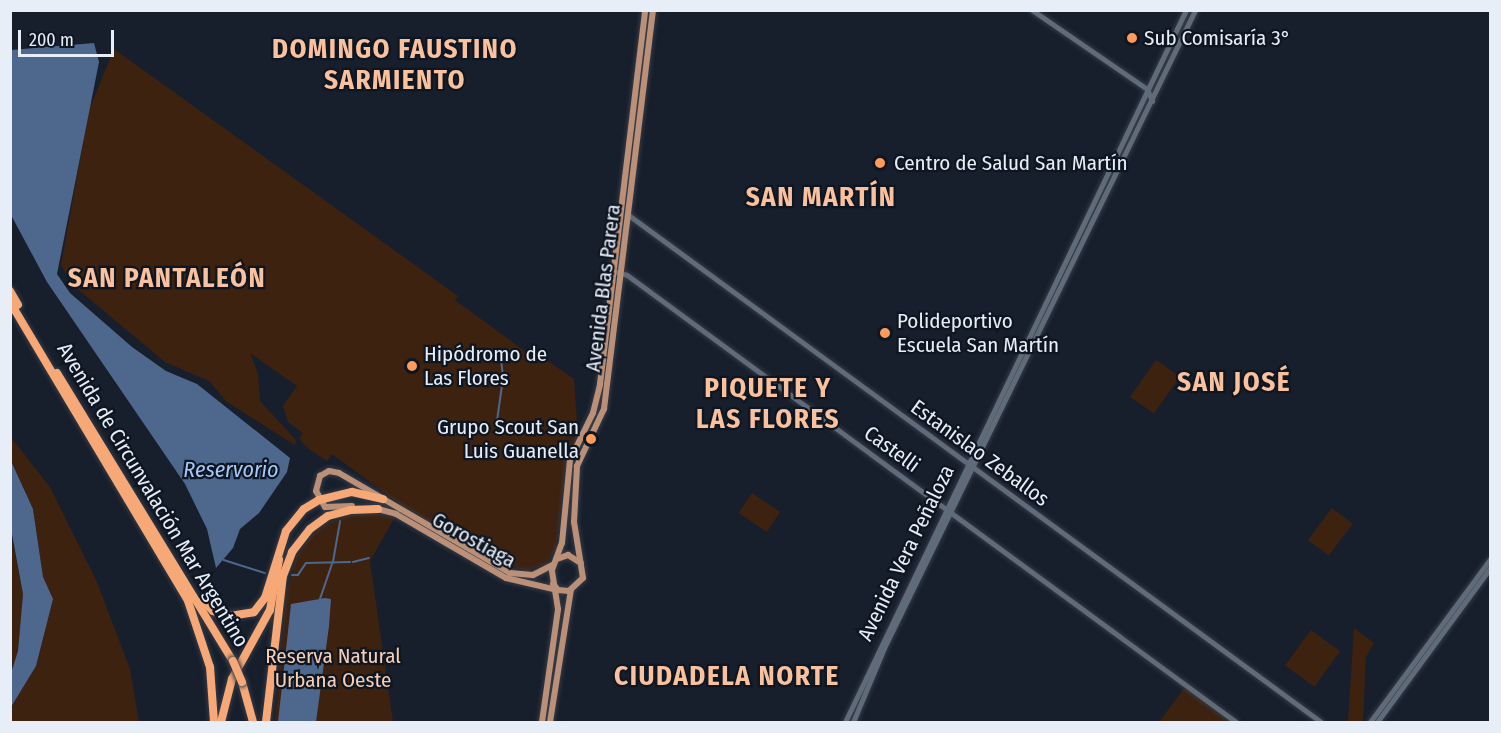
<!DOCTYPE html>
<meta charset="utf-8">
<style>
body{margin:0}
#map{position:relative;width:1501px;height:733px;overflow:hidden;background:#171f2c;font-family:"Fira Sans Condensed",sans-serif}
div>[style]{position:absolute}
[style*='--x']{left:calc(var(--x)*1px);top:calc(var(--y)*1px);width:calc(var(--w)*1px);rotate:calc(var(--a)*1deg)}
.green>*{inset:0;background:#3d2210;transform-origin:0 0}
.water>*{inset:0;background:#4e678d}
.stream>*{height:1.5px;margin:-0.75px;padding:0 0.75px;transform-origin:0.75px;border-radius:0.75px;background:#4e678d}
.roads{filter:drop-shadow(0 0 2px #353b46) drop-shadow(0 0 2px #353b46)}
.secondary>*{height:5px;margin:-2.5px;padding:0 2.5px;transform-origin:2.5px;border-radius:2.5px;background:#606b7a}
.primary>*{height:6px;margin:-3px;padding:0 3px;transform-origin:3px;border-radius:3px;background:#bb9078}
.highway>*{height:8px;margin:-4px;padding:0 4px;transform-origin:4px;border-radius:4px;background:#f7a877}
.bridges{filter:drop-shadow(0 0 2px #353b46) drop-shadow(0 0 2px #353b46)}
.highway-bridge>*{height:8px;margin:-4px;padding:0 4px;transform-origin:4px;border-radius:4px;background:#f7a877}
.dots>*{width:16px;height:16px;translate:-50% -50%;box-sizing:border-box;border:3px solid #0e1622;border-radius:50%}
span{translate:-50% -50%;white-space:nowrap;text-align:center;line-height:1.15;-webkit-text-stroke:4.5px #0e1622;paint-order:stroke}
.poi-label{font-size:21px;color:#e8eef7}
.left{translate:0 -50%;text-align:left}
.right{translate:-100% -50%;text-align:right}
.street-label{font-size:21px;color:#e8eef7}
.park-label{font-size:21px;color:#f8ceb5}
.water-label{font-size:22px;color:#a7c8f9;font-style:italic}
.district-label{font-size:27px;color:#fac19f;font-weight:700;letter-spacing:1.5px}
.frame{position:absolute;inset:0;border:12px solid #e8eef7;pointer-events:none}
.scale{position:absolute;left:18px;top:30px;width:96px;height:27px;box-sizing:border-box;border:3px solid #e8eef7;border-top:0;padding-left:8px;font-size:18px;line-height:21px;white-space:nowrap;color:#e8eef7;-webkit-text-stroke:4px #0e1622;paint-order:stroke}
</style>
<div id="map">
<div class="green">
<div style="clip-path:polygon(114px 49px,458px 296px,455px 300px,526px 352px,529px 348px,574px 379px,578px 435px,567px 458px,556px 549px,546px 564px,526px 571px,493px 560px,405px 508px,332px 454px,327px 461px,306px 447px,299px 438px,303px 433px,288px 422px,283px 406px,297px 386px,250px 353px,258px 373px,260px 401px,296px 440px,295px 445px,227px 402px,209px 381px,165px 362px,74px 286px,61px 265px,89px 110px)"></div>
<div style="left:1156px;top:360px;width:29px;height:45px;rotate:35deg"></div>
<div style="clip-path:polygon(10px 436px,50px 487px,97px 582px,130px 669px,139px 722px,11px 722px,11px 707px,36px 666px,52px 602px,43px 577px,33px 509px,11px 461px)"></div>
<div style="left:752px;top:493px;width:34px;height:24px;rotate:34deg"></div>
<div style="left:1332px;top:508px;width:26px;height:40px;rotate:37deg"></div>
<div style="clip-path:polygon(368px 512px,395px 517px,370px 561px,393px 722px,275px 722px,286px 595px,296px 557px,311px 536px,325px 525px,346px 515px)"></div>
<div style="clip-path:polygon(10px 529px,23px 594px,18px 651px,11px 673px)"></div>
<div style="clip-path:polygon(1354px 628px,1374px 643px,1366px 657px,1363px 722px,1348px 722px)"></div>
<div style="left:1311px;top:630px;width:36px;height:44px;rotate:36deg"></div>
<div style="clip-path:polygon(1186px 686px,1233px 720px,1231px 722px,1159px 722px)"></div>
</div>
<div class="water">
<div style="clip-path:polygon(94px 43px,99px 62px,57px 274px,70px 293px,132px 347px,166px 371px,197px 384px,290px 458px,287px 472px,259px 513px,240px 529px,233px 548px,216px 568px,207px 529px,185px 484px,47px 282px,11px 215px,11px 50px)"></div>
<div style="clip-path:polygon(11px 461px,33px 509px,43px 577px,53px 599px,36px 666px,11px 707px,11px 673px,18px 651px,23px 594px,11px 529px)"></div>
<div style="clip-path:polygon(325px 598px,331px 599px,329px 626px,316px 722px,278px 722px,291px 604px)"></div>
</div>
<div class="stream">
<div style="--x:496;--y:428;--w:50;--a:-82"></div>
<div style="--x:503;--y:378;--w:18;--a:-96"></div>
<div style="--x:224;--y:560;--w:43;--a:17.6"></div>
<div style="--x:353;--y:562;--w:16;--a:-14"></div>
<div style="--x:292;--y:575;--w:6;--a:0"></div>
<div style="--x:298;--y:575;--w:14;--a:-56"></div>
<div style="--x:306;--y:563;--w:44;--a:-1.3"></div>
<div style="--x:320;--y:599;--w:39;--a:-71"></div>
<div style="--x:333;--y:562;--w:41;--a:-80.1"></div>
</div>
<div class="roads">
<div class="secondary">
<div style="--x:1032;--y:10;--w:140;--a:34.5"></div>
<div style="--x:1147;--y:89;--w:13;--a:67"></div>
<div style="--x:627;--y:214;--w:860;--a:36.2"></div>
<div style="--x:617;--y:272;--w:10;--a:17"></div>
<div style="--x:627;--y:275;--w:755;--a:36.28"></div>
<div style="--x:845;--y:722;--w:789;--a:-64.41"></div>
<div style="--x:853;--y:722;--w:80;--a:-67.3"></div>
<div style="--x:884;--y:648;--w:710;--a:-64.01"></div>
<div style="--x:1370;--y:722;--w:202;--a:-53.6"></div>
<div style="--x:1377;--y:722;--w:191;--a:-53.7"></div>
</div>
<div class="primary">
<div style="--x:352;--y:506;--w:27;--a:178"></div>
<div style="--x:325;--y:507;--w:18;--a:-119"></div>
<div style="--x:316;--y:491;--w:16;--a:-75"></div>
<div style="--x:320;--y:476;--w:10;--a:-29"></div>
<div style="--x:329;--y:471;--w:10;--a:11"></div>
<div style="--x:339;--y:473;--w:198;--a:30.3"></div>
<div style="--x:510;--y:573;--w:23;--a:5"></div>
<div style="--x:533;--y:575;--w:22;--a:-27"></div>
<div style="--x:374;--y:508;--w:23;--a:15"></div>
<div style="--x:396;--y:514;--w:127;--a:30.2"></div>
<div style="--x:506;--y:578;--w:52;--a:13.2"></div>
<div style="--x:557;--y:559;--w:12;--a:-20"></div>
<div style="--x:568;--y:555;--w:15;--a:32"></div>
<div style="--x:553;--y:584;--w:8;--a:50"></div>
<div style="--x:558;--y:590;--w:11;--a:5"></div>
<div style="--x:569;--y:591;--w:19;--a:-43"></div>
<div style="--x:583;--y:578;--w:57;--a:-99.1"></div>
<div style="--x:574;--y:522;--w:56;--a:-86.9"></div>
<div style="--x:577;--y:466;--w:63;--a:-64.7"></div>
<div style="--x:604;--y:409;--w:402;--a:-83"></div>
<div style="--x:542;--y:722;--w:114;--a:-81.9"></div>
<div style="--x:558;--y:609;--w:39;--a:-99"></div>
<div style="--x:552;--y:570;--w:29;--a:-70"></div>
<div style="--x:562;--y:543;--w:83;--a:-84.5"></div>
<div style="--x:570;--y:460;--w:52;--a:-63.9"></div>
<div style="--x:593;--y:413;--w:30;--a:-76"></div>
<div style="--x:600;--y:384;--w:377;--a:-83.1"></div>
<div style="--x:550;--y:722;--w:134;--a:-81"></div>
</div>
<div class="highway">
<div style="--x:10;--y:291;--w:16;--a:60"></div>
<div style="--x:10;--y:302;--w:348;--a:59.2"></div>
<div style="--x:188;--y:601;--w:70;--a:71.6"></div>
<div style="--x:210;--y:667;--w:55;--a:85.8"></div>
<div style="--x:57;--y:373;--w:338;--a:58.6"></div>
<div style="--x:202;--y:601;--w:15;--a:42"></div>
<div style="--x:213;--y:611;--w:18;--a:16"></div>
<div style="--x:230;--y:616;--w:24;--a:-9"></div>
<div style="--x:254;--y:612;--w:18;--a:-52"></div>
<div style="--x:265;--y:598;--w:70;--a:-72.6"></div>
<div style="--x:286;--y:531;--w:28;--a:-51"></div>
<div style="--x:304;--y:509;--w:17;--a:-31"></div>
<div style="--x:319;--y:500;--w:34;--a:-14"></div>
<div style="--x:352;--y:492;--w:32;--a:13"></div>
<div style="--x:242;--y:682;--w:41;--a:74.6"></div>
<div style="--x:221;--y:722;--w:44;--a:-75.7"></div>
<div style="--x:232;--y:679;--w:79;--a:-61.2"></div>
<div style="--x:270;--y:610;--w:51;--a:-79.8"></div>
<div style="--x:266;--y:722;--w:147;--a:-83.4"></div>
<div style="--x:283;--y:576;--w:26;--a:-69"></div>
<div style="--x:292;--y:552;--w:29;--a:-52"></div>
<div style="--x:310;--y:529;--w:22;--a:-36"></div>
<div style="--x:328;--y:516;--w:23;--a:-15"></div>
<div style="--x:350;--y:510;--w:28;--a:-2"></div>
</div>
</div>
<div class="bridges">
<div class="highway-bridge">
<div style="--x:233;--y:661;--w:23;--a:67"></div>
</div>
</div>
<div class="dots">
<div style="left:1132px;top:38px;background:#ff9b5a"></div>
<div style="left:880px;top:163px;background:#ff9b5a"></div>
<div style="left:885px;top:333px;background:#ff9b5a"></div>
<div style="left:412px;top:366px;background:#ff9b5a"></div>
<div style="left:591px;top:439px;background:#ff9b5a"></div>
</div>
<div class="poi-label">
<span class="left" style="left:1144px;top:38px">Sub Comisaría 3°</span>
<span class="left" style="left:894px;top:163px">Centro de Salud San Martín</span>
<span class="left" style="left:897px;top:333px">Polideportivo<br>Escuela San Martín</span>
<span class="left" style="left:424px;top:366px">Hipódromo de<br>Las Flores</span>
<span class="right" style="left:579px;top:439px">Grupo Scout San<br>Luis Guanella</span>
</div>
<div class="street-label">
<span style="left:603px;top:288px;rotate:-83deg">Avenida Blas Parera</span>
<span style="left:892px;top:449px;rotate:36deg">Castelli</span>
<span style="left:980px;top:453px;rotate:36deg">Estanislao Zeballos</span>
<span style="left:153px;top:495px;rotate:59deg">Avenida de Circunvalación Mar Argentino</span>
<span style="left:474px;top:540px;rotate:29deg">Gorostiaga</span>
<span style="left:906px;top:553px;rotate:-64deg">Avenida Vera Peñaloza</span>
</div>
<div class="park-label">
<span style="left:333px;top:668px">Reserva Natural<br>Urbana Oeste</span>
</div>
<div class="water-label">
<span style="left:231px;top:470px">Reservorio</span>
</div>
<div class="district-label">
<span style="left:395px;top:65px">DOMINGO FAUSTINO<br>SARMIENTO</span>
<span style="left:821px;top:198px">SAN MARTÍN</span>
<span style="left:167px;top:279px">SAN PANTALEÓN</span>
<span style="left:1234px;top:383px">SAN JOSÉ</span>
<span style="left:768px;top:404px">PIQUETE Y<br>LAS FLORES</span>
<span style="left:727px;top:677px">CIUDADELA NORTE</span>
</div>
<div class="frame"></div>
<div class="scale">200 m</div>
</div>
